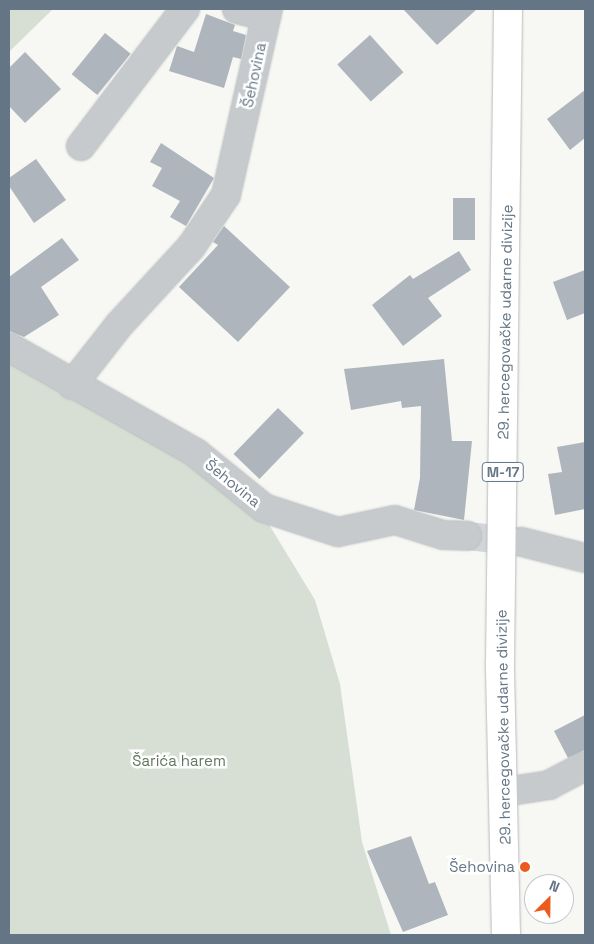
<!DOCTYPE html>
<meta charset="utf-8">
<style>
body{margin:0}
#map{position:relative;width:594px;height:944px;overflow:hidden;background:#f7f7f3;font-family:"Space Grotesk",sans-serif}
div>[style]{position:absolute}
[style*='--x']{left:calc(var(--x)*1px);top:calc(var(--y)*1px);width:calc(var(--w)*1px);rotate:calc(var(--a)*1deg)}
.green>*{inset:0;background:#d7dfd4}
.building>*{inset:0;background:#aeb5bc;transform-origin:0 0}
.street-tunnel>*{height:28px;margin-top:-14px;transform-origin:0;background:repeating-linear-gradient(90deg,#d2d6d8 0 28px,transparent 0 42px)}
.roads{filter:drop-shadow(0 0 1px #b7bbbf) drop-shadow(0 0 1px #b7bbbf)}
.street>*{height:28px;margin:-14px;padding:0 14px;transform-origin:14px;border-radius:14px;background:#c6cacd}
.primary>*{height:28px;margin:-14px;padding:0 14px;transform-origin:14px;border-radius:14px;background:#fff}
.dots>*{width:14px;height:14px;translate:-50% -50%;box-sizing:border-box;border:2px solid #fff;border-radius:50%}
span{translate:-50% -50%;white-space:nowrap;text-align:center;line-height:1.15;-webkit-text-stroke:5px #fff;paint-order:stroke}
.shield-label span{padding:1px 4px;background:#fff;border:1px solid;border-radius:4px;-webkit-text-stroke-width:0}
.shield-label{font-size:14px;color:#647586;font-weight:700}
.street-label{font-size:15px;color:#647586}
.park-label{font-size:15px;color:#63785f}
.poi-label{font-size:15px;color:#647586}
.right{translate:-100% -50%;text-align:right}
.frame{position:absolute;inset:0;border:10px solid #647586;pointer-events:none}
.north{position:absolute;left:524px;top:874px;width:50px;height:50px;box-sizing:border-box;background:#fff;border:1px solid #c1c8cf;border-radius:50%;rotate:23deg;font-size:14px;font-weight:700;line-height:20px;text-align:center;color:#647586}
.north::after{content:'';display:block;margin:auto;width:18px;height:22px;background:#ed5a1d;clip-path:polygon(50% 0,100% 100%,50% 72%,0 100%)}
</style>
<div id="map">
<div class="green">
<div style="clip-path:polygon(9px 9px,53px 9px,9px 52px)"></div>
<div style="clip-path:polygon(9px 346px,262px 513px,315px 600px,340px 684px,362px 842px,391px 935px,9px 935px)"></div>
</div>
<div class="building">
<div style="clip-path:polygon(403px 9px,477px 9px,437px 45px)"></div>
<div style="clip-path:polygon(206px 14px,235px 25px,233px 31px,246px 35px,241px 59px,233px 57px,224px 88px,169px 71px,177px 46px,194px 52px)"></div>
<div style="left:105px;top:33px;width:33px;height:53px;rotate:39deg"></div>
<div style="left:370px;top:35px;width:50px;height:44px;rotate:48deg"></div>
<div style="clip-path:polygon(25px 52px,61px 89px,25px 123px,9px 106px,9px 68px)"></div>
<div style="clip-path:polygon(585px 90px,585px 138px,570px 150px,547px 119px)"></div>
<div style="clip-path:polygon(161px 143px,214px 178px,186px 226px,170px 217px,180px 201px,152px 186px,162px 168px,150px 162px)"></div>
<div style="clip-path:polygon(36px 159px,66px 200px,34px 223px,9px 186px,9px 178px)"></div>
<div style="left:453px;top:198px;width:22px;height:42px"></div>
<div style="clip-path:polygon(224px 226px,290px 287px,238px 342px,179px 287px,218px 245px,213px 242px)"></div>
<div style="clip-path:polygon(62px 238px,79px 260px,41px 287px,59px 315px,24px 337px,9px 331px,9px 277px)"></div>
<div style="clip-path:polygon(459px 251px,471px 270px,428px 298px,442px 316px,403px 346px,372px 305px,410px 275px,413px 279px)"></div>
<div style="clip-path:polygon(585px 270px,585px 313px,567px 320px,553px 282px)"></div>
<div style="clip-path:polygon(444px 359px,452px 441px,472px 441px,464px 520px,414px 510px,420px 478px,421px 406px,402px 408px,401px 401px,351px 410px,344px 369px)"></div>
<div style="left:278px;top:408px;width:36px;height:64px;rotate:44deg"></div>
<div style="clip-path:polygon(585px 442px,585px 509px,555px 515px,548px 474px,562px 472px,557px 447px)"></div>
<div style="clip-path:polygon(585px 715px,585px 750px,568px 758px,554px 731px)"></div>
<div style="clip-path:polygon(411px 836px,429px 884px,435px 882px,448px 915px,403px 932px,367px 851px)"></div>
</div>
<div class="street-tunnel">
<div style="--x:467;--y:536;--w:55;--a:6.2"></div>
</div>
<div class="roads">
<div class="street">
<div style="--x:237;--y:9;--w:30;--a:14"></div>
<div style="--x:81;--y:146;--w:172;--a:-52.8"></div>
<div style="--x:9;--y:347;--w:215;--a:29.5"></div>
<div style="--x:196;--y:453;--w:87;--a:39"></div>
<div style="--x:264;--y:508;--w:78;--a:18"></div>
<div style="--x:338;--y:532;--w:58;--a:-11.9"></div>
<div style="--x:395;--y:520;--w:50;--a:17.4"></div>
<div style="--x:443;--y:535;--w:24;--a:2"></div>
<div style="--x:72;--y:385;--w:76;--a:-51.9"></div>
<div style="--x:119;--y:325;--w:106;--a:-47.3"></div>
<div style="--x:191;--y:247;--w:63;--a:-56.1"></div>
<div style="--x:226;--y:195;--w:191;--a:-77.3"></div>
<div style="--x:522;--y:542;--w:65;--a:14.3"></div>
<div style="--x:504;--y:792;--w:46;--a:-8.8"></div>
<div style="--x:549;--y:785;--w:41;--a:-27.8"></div>
</div>
<div class="primary">
<div style="--x:506;--y:935;--w:272;--a:-91.3"></div>
<div style="--x:500;--y:663;--w:654;--a:-89.3"></div>
</div>
</div>
<div class="dots">
<div style="left:525px;top:867px;background:#ed5a1d"></div>
</div>
<div class="shield-label">
<span style="left:503px;top:472px">M-17</span>
</div>
<div class="street-label">
<span style="left:254px;top:75px;rotate:-78deg">Šehovina</span>
<span style="left:505px;top:322px;rotate:-89deg">29. hercegovačke udarne divizije</span>
<span style="left:233px;top:483px;rotate:39deg">Šehovina</span>
<span style="left:503px;top:727px;rotate:-91deg">29. hercegovačke udarne divizije</span>
</div>
<div class="park-label">
<span style="left:179px;top:761px">Šarića harem</span>
</div>
<div class="poi-label">
<span class="right" style="left:515px;top:867px">Šehovina</span>
</div>
<div class="frame"></div>
<div class="north">N</div>
</div>
